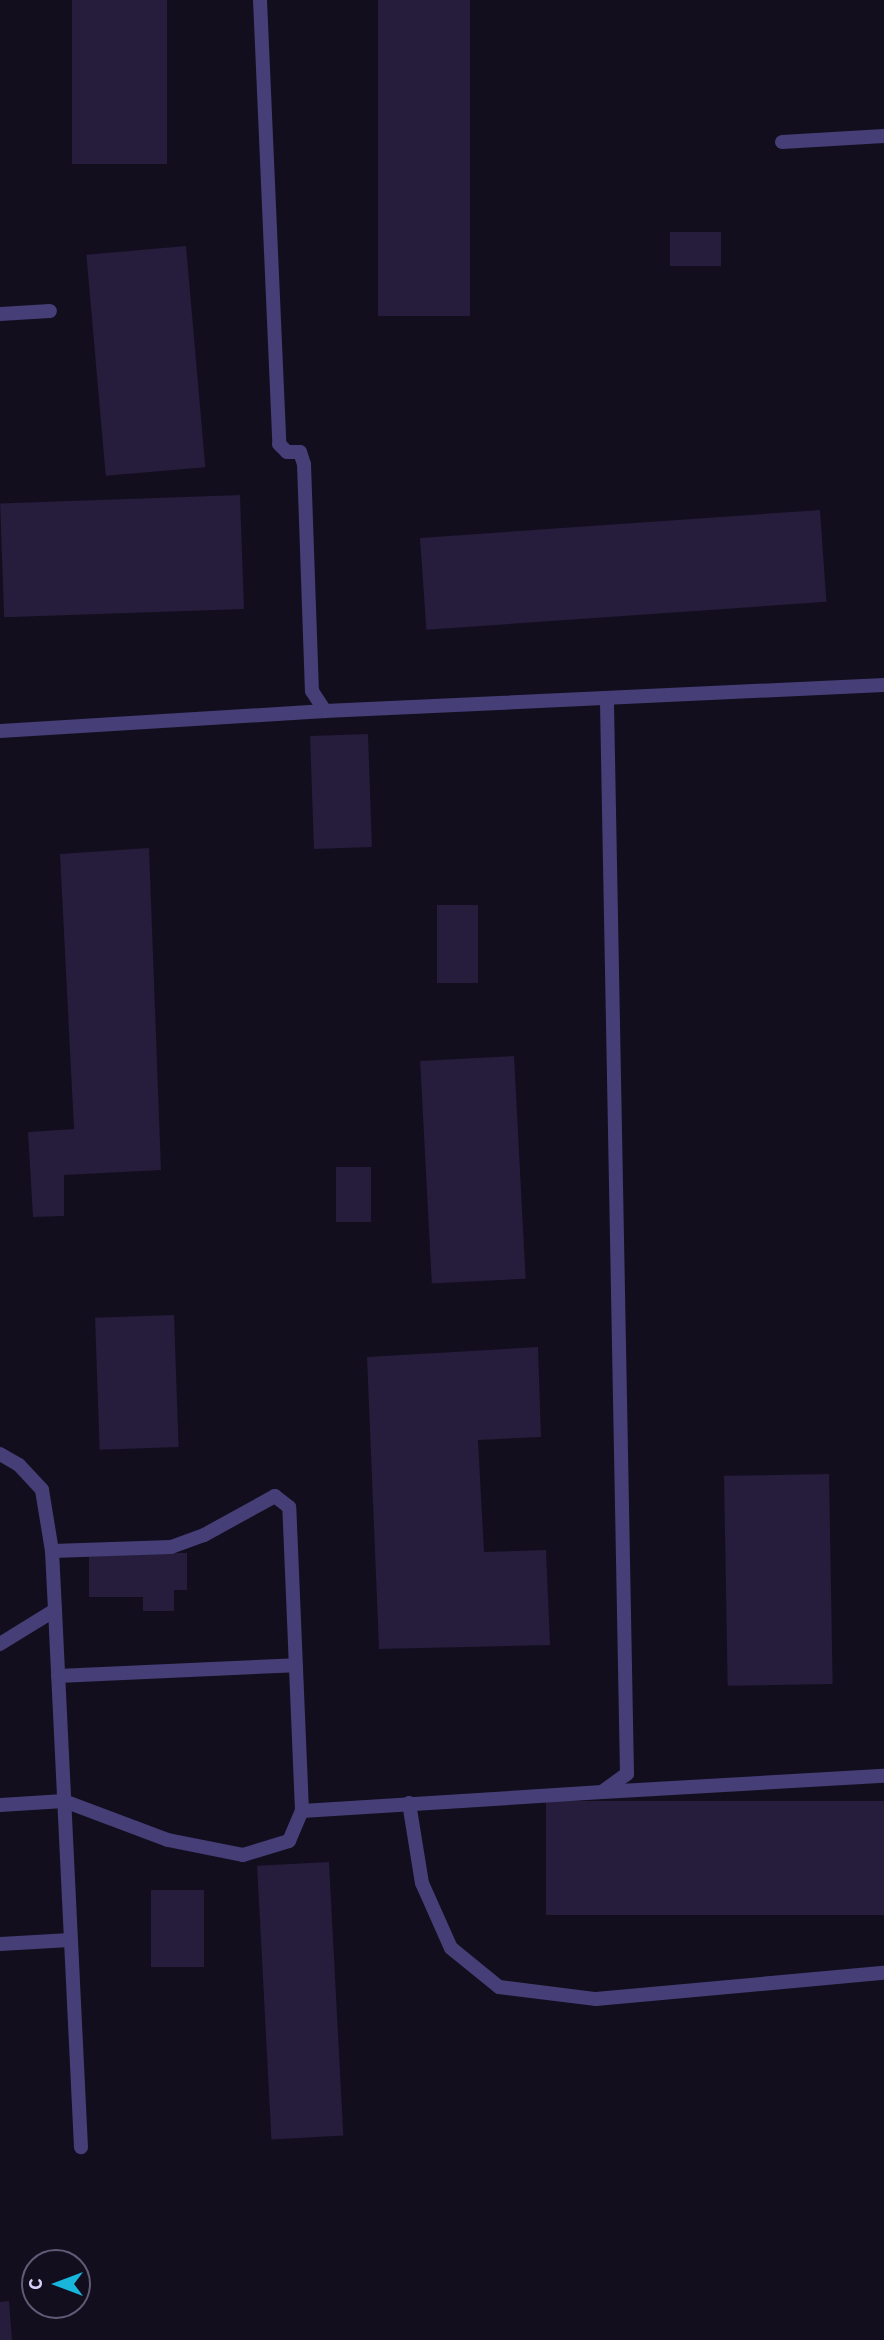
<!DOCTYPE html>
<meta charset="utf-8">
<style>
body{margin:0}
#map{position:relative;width:884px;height:2340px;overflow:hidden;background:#120e1d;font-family:Overpass,sans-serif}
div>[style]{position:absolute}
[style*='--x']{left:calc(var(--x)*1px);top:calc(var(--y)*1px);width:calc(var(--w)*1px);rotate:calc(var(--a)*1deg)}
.building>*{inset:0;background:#261c3c;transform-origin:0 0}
.lane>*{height:14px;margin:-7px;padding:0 7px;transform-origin:7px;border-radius:7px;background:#463e77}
span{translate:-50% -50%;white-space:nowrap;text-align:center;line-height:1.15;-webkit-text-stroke:5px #120e1d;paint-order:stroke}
.north{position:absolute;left:21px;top:2249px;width:70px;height:70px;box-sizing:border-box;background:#120e1d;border:2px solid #615c75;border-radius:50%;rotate:270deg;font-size:19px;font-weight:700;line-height:28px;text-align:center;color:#d8d0fa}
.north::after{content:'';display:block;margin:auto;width:24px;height:32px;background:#19b6dc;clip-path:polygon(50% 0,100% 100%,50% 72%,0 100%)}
</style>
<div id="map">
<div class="building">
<div style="left:72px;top:0;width:95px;height:164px"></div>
<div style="left:378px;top:0;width:92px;height:316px"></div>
<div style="left:670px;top:232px;width:51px;height:34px"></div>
<div style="left:186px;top:246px;width:222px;height:100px;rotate:85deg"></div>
<div style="left:240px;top:495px;width:114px;height:240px;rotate:88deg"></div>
<div style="left:820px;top:510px;width:92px;height:401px;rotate:86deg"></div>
<div style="left:368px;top:734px;width:113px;height:58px;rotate:88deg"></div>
<div style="clip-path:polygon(149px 848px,161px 1170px,64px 1175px,64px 1216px,33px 1217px,28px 1132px,74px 1129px,60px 854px)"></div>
<div style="left:437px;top:905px;width:41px;height:78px"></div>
<div style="left:514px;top:1056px;width:223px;height:94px;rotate:87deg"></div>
<div style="left:336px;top:1167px;width:35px;height:55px"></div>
<div style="left:174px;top:1315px;width:132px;height:79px;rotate:88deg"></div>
<div style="clip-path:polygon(538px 1347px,541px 1437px,478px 1440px,484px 1552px,546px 1550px,550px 1645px,379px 1649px,367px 1357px)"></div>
<div style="left:829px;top:1474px;width:210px;height:105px;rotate:89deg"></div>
<div style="clip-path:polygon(89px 1553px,187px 1553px,187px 1590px,174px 1590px,174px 1611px,143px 1611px,143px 1597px,89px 1597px)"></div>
<div style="left:884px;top:1801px;width:114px;height:338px;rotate:90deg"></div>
<div style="left:329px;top:1862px;width:274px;height:72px;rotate:87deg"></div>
<div style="left:151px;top:1890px;width:53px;height:77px"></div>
<div style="clip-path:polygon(9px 2301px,12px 2340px,0 2340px,0 2302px)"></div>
</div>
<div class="lane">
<div style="--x:260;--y:0;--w:444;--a:87.5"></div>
<div style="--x:279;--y:444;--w:11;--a:45"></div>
<div style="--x:287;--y:452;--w:13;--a:0"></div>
<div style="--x:300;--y:452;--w:13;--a:72"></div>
<div style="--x:304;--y:464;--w:227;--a:88"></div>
<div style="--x:312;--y:691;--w:24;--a:57"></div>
<div style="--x:325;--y:711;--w:560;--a:-2.66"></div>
<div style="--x:782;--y:142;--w:102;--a:-3.4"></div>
<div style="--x:0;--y:314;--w:50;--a:-3.4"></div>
<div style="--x:0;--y:731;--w:326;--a:-3.5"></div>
<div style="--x:0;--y:1454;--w:22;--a:30"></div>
<div style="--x:19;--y:1465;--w:34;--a:47"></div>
<div style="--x:42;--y:1490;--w:62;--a:80.7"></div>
<div style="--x:52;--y:1551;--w:59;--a:87.1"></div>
<div style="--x:55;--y:1610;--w:65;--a:148.3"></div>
<div style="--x:55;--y:1610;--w:538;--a:87.23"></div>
<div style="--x:58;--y:1676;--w:238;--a:-2.6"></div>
<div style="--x:603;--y:1792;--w:281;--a:-3.3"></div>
<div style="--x:409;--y:1803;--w:81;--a:80.8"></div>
<div style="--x:422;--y:1883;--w:71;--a:66"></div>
<div style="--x:451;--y:1948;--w:62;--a:39.1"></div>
<div style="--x:499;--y:1987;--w:98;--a:7.1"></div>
<div style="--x:596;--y:1999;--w:289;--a:-5.2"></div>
<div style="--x:0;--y:1805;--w:64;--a:-3.6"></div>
<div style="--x:64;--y:1801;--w:111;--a:20.6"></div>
<div style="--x:168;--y:1840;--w:76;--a:11.3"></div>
<div style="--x:243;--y:1855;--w:48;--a:-16.9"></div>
<div style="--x:289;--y:1841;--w:33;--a:-67"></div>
<div style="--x:302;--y:1811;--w:304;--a:-92.4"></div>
<div style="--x:289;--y:1507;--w:18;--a:-142"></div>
<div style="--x:275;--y:1496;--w:81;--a:151.2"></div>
<div style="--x:204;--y:1535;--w:35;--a:160"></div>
<div style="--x:171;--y:1547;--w:119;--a:178.1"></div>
<div style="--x:302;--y:1811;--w:301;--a:-3.6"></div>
<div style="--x:602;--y:1792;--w:31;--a:-36"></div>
<div style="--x:627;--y:1774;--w:1074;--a:-91.07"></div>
<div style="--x:0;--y:1944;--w:70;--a:-3.3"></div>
</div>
<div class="north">С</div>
</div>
